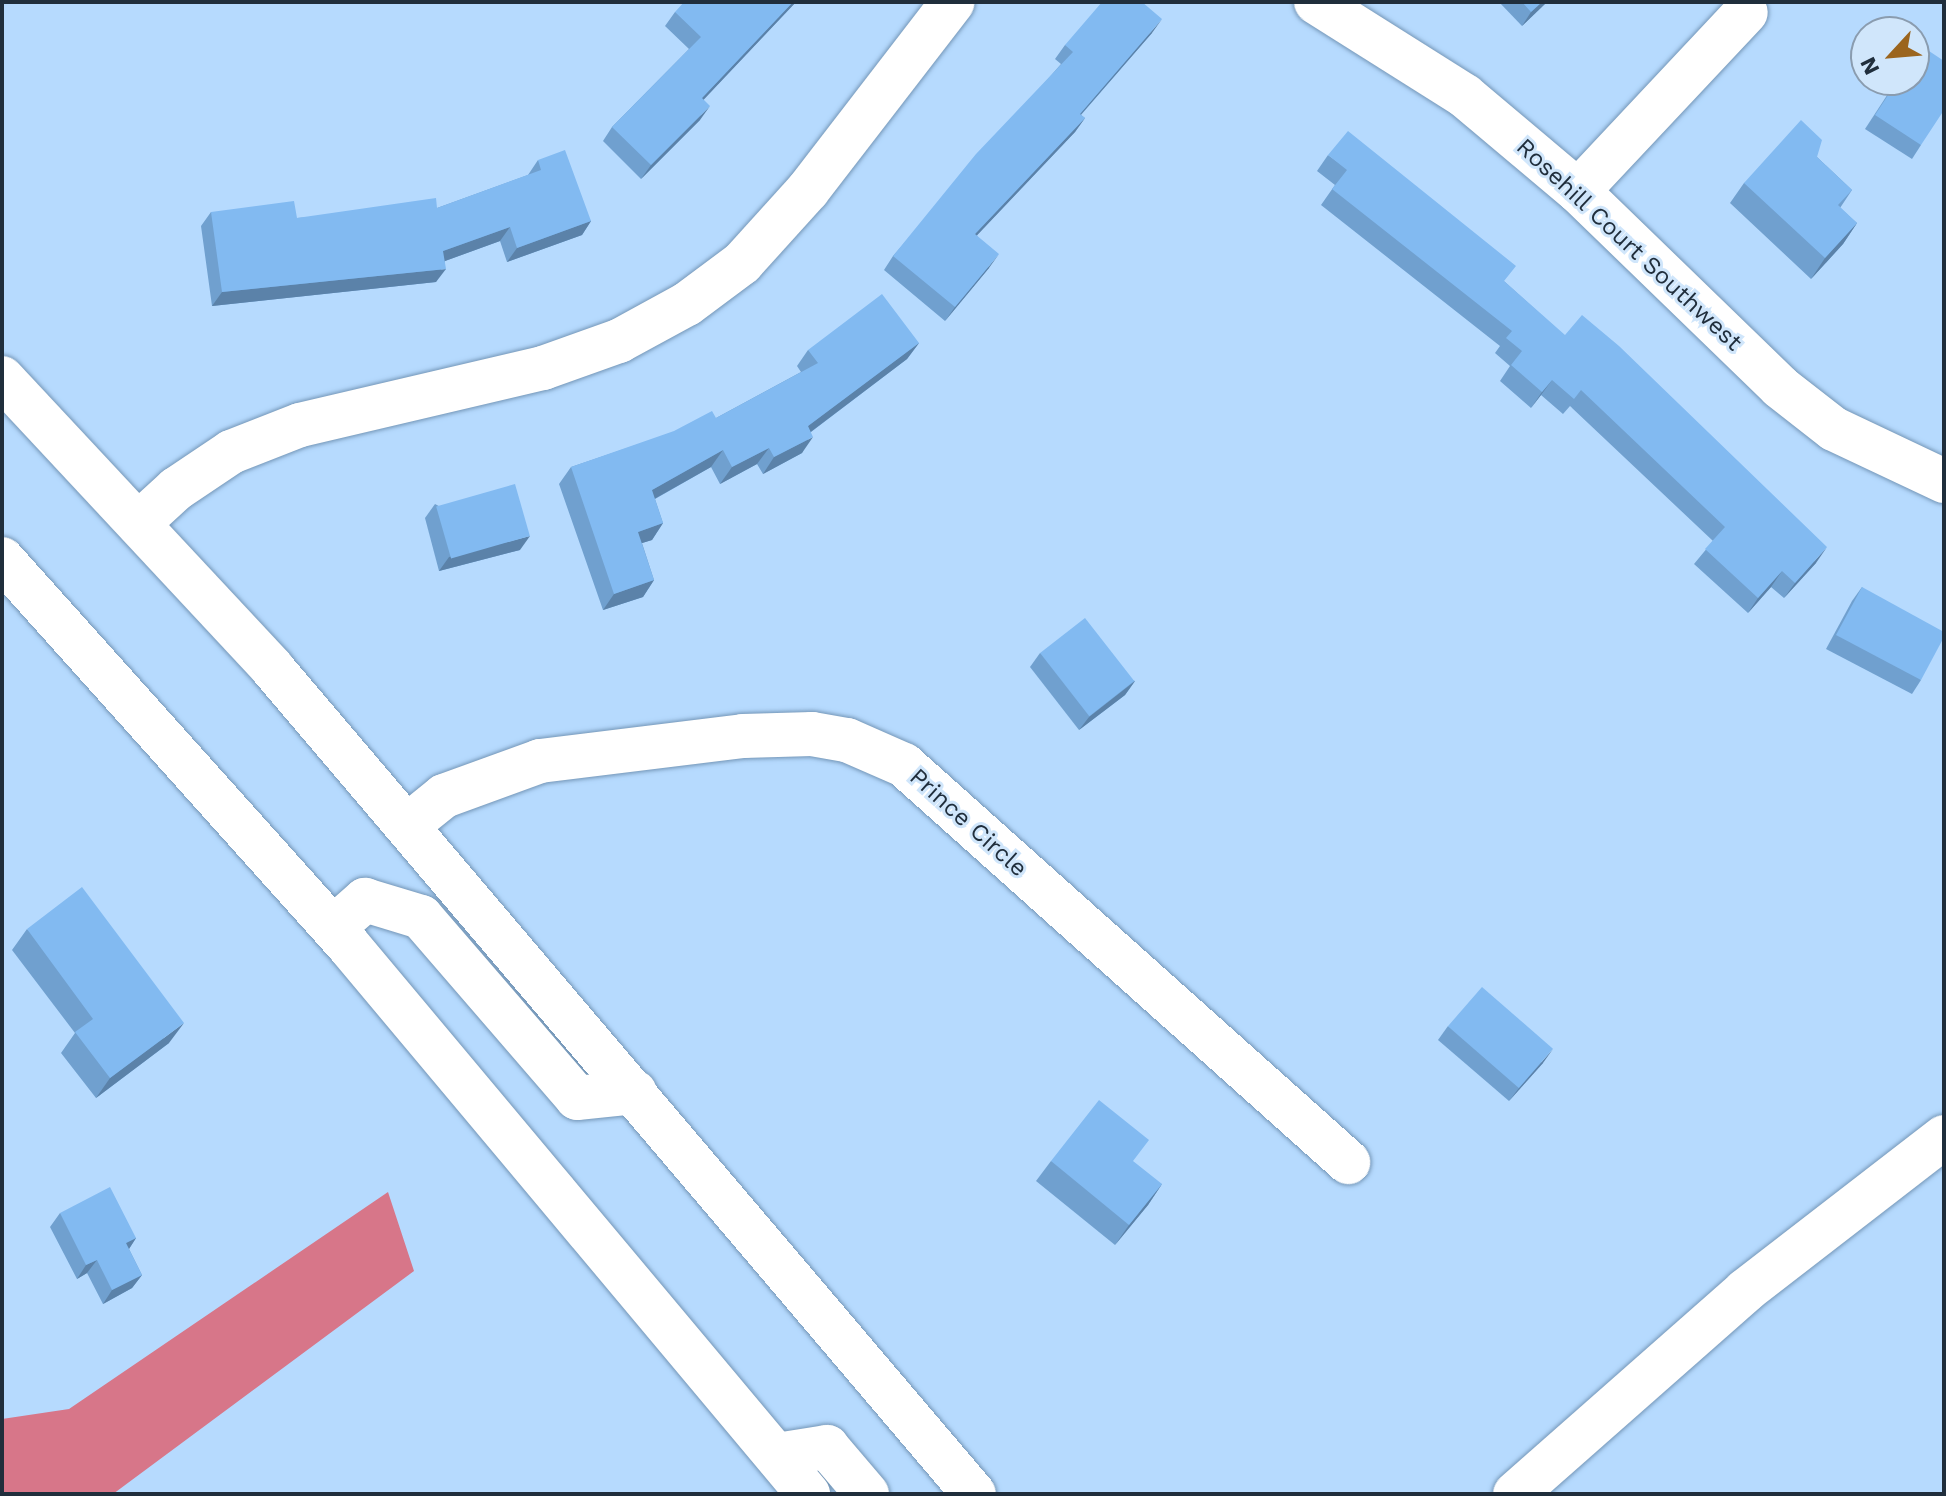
<!DOCTYPE html>
<style>
body{margin:0}
#map{position:relative;width:1946px;height:1496px;overflow:hidden;background:#b6dafe;font-family:"Work Sans",sans-serif}
div>[style]{position:absolute}
[style*='--x']{left:calc(var(--x)*1px);top:calc(var(--y)*1px);width:calc(var(--w)*1px);rotate:calc(var(--a)*1deg)}
.forest>*{inset:0;background:#d77689}
.roads{filter:drop-shadow(0 0 2px #7496b7) drop-shadow(0 0 2px #7496b7)}
.street>*{height:44px;margin:-22px;padding:0 22px;transform-origin:22px;border-radius:22px;background:#fff}
.highway>*{height:44px;margin:-22px;padding:0 22px;transform-origin:22px;border-radius:22px;background:#fff}
.wall>*{inset:0;background:#70a0cf}
.shaded-wall>*{inset:0;background:#5b82a9}
.building>*{inset:0;background:#82baf1;transform-origin:0 0}
span{translate:-50% -50%;white-space:nowrap;text-align:center;line-height:1.15;-webkit-text-stroke:6px #d0e6fb;paint-order:stroke}
.street-label{font-size:24px;color:#202e3c}
.frame{position:absolute;inset:0;border:4px solid #202e3c;pointer-events:none}
.north{position:absolute;left:1850px;top:16px;width:80px;height:80px;box-sizing:border-box;background:#d0e6fb;border:2px solid #8a9caf;border-radius:50%;rotate:244deg;font-size:22px;font-weight:700;line-height:32px;text-align:center;color:#202e3c}
.north::after{content:'';display:block;margin:auto;width:28px;height:36px;background:#9b651e;clip-path:polygon(50% 0,100% 100%,50% 72%,0 100%)}
</style>
<div id="map">
<div class="forest">
<div style="clip-path:polygon(388px 1192px,414px 1271px,113px 1494px,2px 1494px,2px 1419px,69px 1409px)"></div>
</div>
<div class="roads">
<div class="street">
<div style="--x:1316;--y:2;--w:176;--a:32.2"></div>
<div style="--x:1465;--y:96;--w:148;--a:40.1"></div>
<div style="--x:1578;--y:191;--w:281;--a:44.1"></div>
<div style="--x:1780;--y:387;--w:68;--a:37.9"></div>
<div style="--x:1834;--y:429;--w:122;--a:25.3"></div>
<div style="--x:1578;--y:191;--w:245;--a:-46.8"></div>
<div style="--x:140;--y:522;--w:49;--a:-42.5"></div>
<div style="--x:176;--y:489;--w:66;--a:-33.9"></div>
<div style="--x:231;--y:452;--w:74;--a:-21.4"></div>
<div style="--x:300;--y:425;--w:250;--a:-13.2"></div>
<div style="--x:543;--y:368;--w:81;--a:-19.6"></div>
<div style="--x:619;--y:341;--w:77;--a:-28.6"></div>
<div style="--x:687;--y:304;--w:69;--a:-36.7"></div>
<div style="--x:742;--y:263;--w:98;--a:-47.9"></div>
<div style="--x:808;--y:190;--w:237;--a:-52.4"></div>
<div style="--x:408;--y:825;--w:46;--a:-38.9"></div>
<div style="--x:444;--y:796;--w:102;--a:-20"></div>
<div style="--x:540;--y:761;--w:205;--a:-7"></div>
<div style="--x:743;--y:736;--w:69;--a:-1.7"></div>
<div style="--x:812;--y:734;--w:36;--a:10"></div>
<div style="--x:847;--y:740;--w:62;--a:23.7"></div>
<div style="--x:904;--y:765;--w:596;--a:41.8"></div>
<div style="--x:1515;--y:1494;--w:307;--a:-41.4"></div>
<div style="--x:1745;--y:1291;--w:252;--a:-37.7"></div>
</div>
<div class="highway">
<div style="--x:2;--y:378;--w:396;--a:47"></div>
<div style="--x:272;--y:668;--w:1084;--a:49.64"></div>
<div style="--x:2;--y:559;--w:520;--a:48.12"></div>
<div style="--x:349;--y:946;--w:715;--a:50.05"></div>
<div style="--x:333;--y:928;--w:43;--a:-41.2"></div>
<div style="--x:365;--y:900;--w:59;--a:16.9"></div>
<div style="--x:421;--y:917;--w:239;--a:49.2"></div>
<div style="--x:577;--y:1098;--w:58;--a:-5.9"></div>
<div style="--x:777;--y:1455;--w:51;--a:-9.1"></div>
<div style="--x:827;--y:1447;--w:62;--a:49.6"></div>
</div>
</div>
<div class="wall">
<div style="clip-path:polygon(796px 2px,703px 100px,700px 120px,641px 179px,603px 141px,612px 127px,689px 49px,665px 26px,675px 12px)"></div>
<div style="clip-path:polygon(1499px 2px,1547px 2px,1522px 26px)"></div>
<div style="clip-path:polygon(1152px 33px,1081px 115px,1085px 118px,1075px 132px,977px 235px,989px 268px,945px 321px,884px 270px,893px 256px,1061px 64px,1055px 59px,1065px 45px)"></div>
<div style="clip-path:polygon(1897px 80px,1914px 80px,1921px 145px,1912px 159px,1865px 129px)"></div>
<div style="clip-path:polygon(1328px 155px,1505px 282px,1816px 563px,1784px 598px,1771px 587px,1748px 613px,1694px 564px,1713px 541px,1570px 406px,1563px 414px,1541px 395px,1531px 408px,1500px 381px,1510px 366px,1495px 353px,1500px 346px,1321px 205px,1335px 185px,1317px 171px)"></div>
<div style="clip-path:polygon(1817px 157px,1852px 190px,1840px 208px,1857px 223px,1843px 244px,1811px 279px,1730px 203px,1744px 183px)"></div>
<div style="clip-path:polygon(538px 160px,591px 221px,582px 235px,507px 262px,500px 241px,445px 261px,436px 282px,212px 306px,201px 226px,211px 212px,297px 218px,437px 208px,528px 175px)"></div>
<div style="clip-path:polygon(919px 343px,907px 359px,811px 432px,802px 453px,763px 474px,757px 464px,720px 484px,711px 467px,655px 499px,663px 523px,652px 540px,642px 543px,654px 580px,643px 597px,603px 610px,559px 484px,571px 467px,716px 418px,801px 372px,797px 366px,808px 350px)"></div>
<div style="clip-path:polygon(435px 504px,520px 550px,439px 571px,425px 518px)"></div>
<div style="clip-path:polygon(1862px 587px,1921px 680px,1912px 694px,1826px 649px,1852px 601px)"></div>
<div style="clip-path:polygon(1040px 653px,1135px 681px,1125px 695px,1079px 730px,1030px 667px)"></div>
<div style="clip-path:polygon(27px 929px,169px 1043px,96px 1098px,61px 1053px,75px 1033px,12px 950px)"></div>
<div style="clip-path:polygon(1448px 1026px,1543px 1063px,1509px 1101px,1438px 1040px)"></div>
<div style="clip-path:polygon(1051px 1161px,1162px 1184px,1148px 1205px,1115px 1245px,1036px 1181px)"></div>
<div style="clip-path:polygon(60px 1213px,136px 1238px,129px 1249px,142px 1275px,132px 1288px,103px 1304px,87px 1273px,77px 1279px,50px 1227px)"></div>
</div>
<div class="shaded-wall">
<div style="clip-path:polygon(793px 2px,796px 2px,692px 112px,702px 98px)"></div>
<div style="clip-path:polygon(1542px 2px,1547px 2px,1522px 26px,1531px 12px)"></div>
<div style="clip-path:polygon(1162px 19px,1152px 33px,1070px 127px,1080px 114px)"></div>
<div style="clip-path:polygon(710px 106px,700px 120px,641px 179px,651px 165px)"></div>
<div style="clip-path:polygon(1085px 118px,1075px 132px,965px 248px,975px 234px)"></div>
<div style="clip-path:polygon(591px 221px,582px 235px,507px 262px,517px 248px)"></div>
<div style="clip-path:polygon(1857px 223px,1843px 244px,1811px 279px,1825px 258px)"></div>
<div style="clip-path:polygon(510px 227px,500px 241px,434px 265px,443px 251px)"></div>
<div style="clip-path:polygon(999px 254px,989px 268px,945px 321px,955px 307px)"></div>
<div style="clip-path:polygon(446px 269px,436px 282px,212px 306px,222px 292px)"></div>
<div style="clip-path:polygon(919px 343px,907px 359px,796px 443px,808px 426px)"></div>
<div style="clip-path:polygon(1552px 380px,1541px 395px,1531px 408px,1542px 392px)"></div>
<div style="clip-path:polygon(813px 437px,802px 453px,763px 474px,774px 457px)"></div>
<div style="clip-path:polygon(769px 448px,757px 464px,720px 484px,732px 467px)"></div>
<div style="clip-path:polygon(723px 450px,711px 467px,640px 507px,652px 490px)"></div>
<div style="clip-path:polygon(663px 523px,652px 540px,626px 548px,638px 532px)"></div>
<div style="clip-path:polygon(530px 536px,520px 550px,439px 571px,449px 557px)"></div>
<div style="clip-path:polygon(1827px 547px,1816px 563px,1784px 598px,1795px 583px)"></div>
<div style="clip-path:polygon(1782px 571px,1771px 587px,1748px 613px,1758px 598px)"></div>
<div style="clip-path:polygon(654px 580px,643px 597px,603px 610px,614px 594px)"></div>
<div style="clip-path:polygon(1135px 681px,1125px 695px,1079px 730px,1089px 717px)"></div>
<div style="clip-path:polygon(184px 1023px,169px 1043px,96px 1098px,110px 1078px)"></div>
<div style="clip-path:polygon(1553px 1049px,1543px 1063px,1509px 1101px,1519px 1088px)"></div>
<div style="clip-path:polygon(1162px 1184px,1148px 1205px,1115px 1245px,1129px 1225px)"></div>
<div style="clip-path:polygon(136px 1238px,127px 1252px,126px 1243px)"></div>
<div style="clip-path:polygon(97px 1260px,87px 1273px,77px 1279px,86px 1265px)"></div>
<div style="clip-path:polygon(142px 1275px,132px 1288px,103px 1304px,112px 1290px)"></div>
</div>
<div class="building">
<div style="clip-path:polygon(684px 2px,793px 2px,702px 98px,710px 106px,651px 165px,612px 127px,701px 37px,675px 12px)"></div>
<div style="clip-path:polygon(1102px 2px,1142px 2px,1162px 19px,1080px 114px,1085px 118px,975px 234px,999px 254px,955px 307px,893px 256px,976px 154px,1073px 52px,1065px 45px)"></div>
<div style="clip-path:polygon(1522px 2px,1542px 2px,1531px 12px)"></div>
<div style="clip-path:polygon(1920px 45px,1944px 61px,1944px 110px,1921px 145px,1875px 115px,1898px 80px,1914px 80px,1914px 55px)"></div>
<div style="clip-path:polygon(1801px 120px,1822px 140px,1817px 157px,1852px 190px,1838px 205px,1857px 223px,1825px 258px,1744px 183px)"></div>
<div style="clip-path:polygon(1348px 131px,1516px 266px,1504px 281px,1565px 335px,1582px 315px,1619px 346px,1827px 547px,1795px 583px,1782px 571px,1758px 598px,1705px 549px,1725px 527px,1581px 390px,1574px 399px,1552px 380px,1542px 392px,1511px 365px,1522px 351px,1506px 338px,1512px 331px,1332px 189px,1347px 170px,1328px 155px)"></div>
<div style="clip-path:polygon(565px 150px,591px 221px,517px 248px,510px 227px,443px 251px,446px 269px,222px 292px,211px 212px,294px 201px,297px 218px,436px 198px,437px 208px,541px 170px,538px 160px)"></div>
<div style="clip-path:polygon(882px 294px,919px 343px,808px 426px,813px 437px,774px 457px,769px 448px,732px 467px,723px 450px,652px 490px,663px 523px,638px 532px,654px 580px,614px 594px,571px 467px,674px 431px,712px 411px,716px 418px,818px 363px,808px 350px)"></div>
<div style="left:515px;top:484px;width:54px;height:82px;rotate:74deg"></div>
<div style="clip-path:polygon(1862px 587px,1944px 632px,1944px 637px,1921px 680px,1836px 635px)"></div>
<div style="left:1085px;top:618px;width:80px;height:57px;rotate:52deg"></div>
<div style="clip-path:polygon(82px 887px,184px 1023px,110px 1078px,75px 1032px,93px 1019px,27px 929px)"></div>
<div style="left:1482px;top:987px;width:94px;height:52px;rotate:41deg"></div>
<div style="clip-path:polygon(1099px 1100px,1149px 1140px,1133px 1161px,1162px 1184px,1129px 1225px,1051px 1161px)"></div>
<div style="clip-path:polygon(110px 1187px,136px 1238px,126px 1243px,142px 1275px,112px 1290px,97px 1260px,86px 1265px,60px 1213px)"></div>
</div>
<div class="street-label">
<span style="left:1629px;top:245px;rotate:43deg">Rosehill Court Southwest</span>
<span style="left:968px;top:823px;rotate:42deg">Prince Circle</span>
</div>
<div class="frame"></div>
<div class="north">N</div>
</div>
